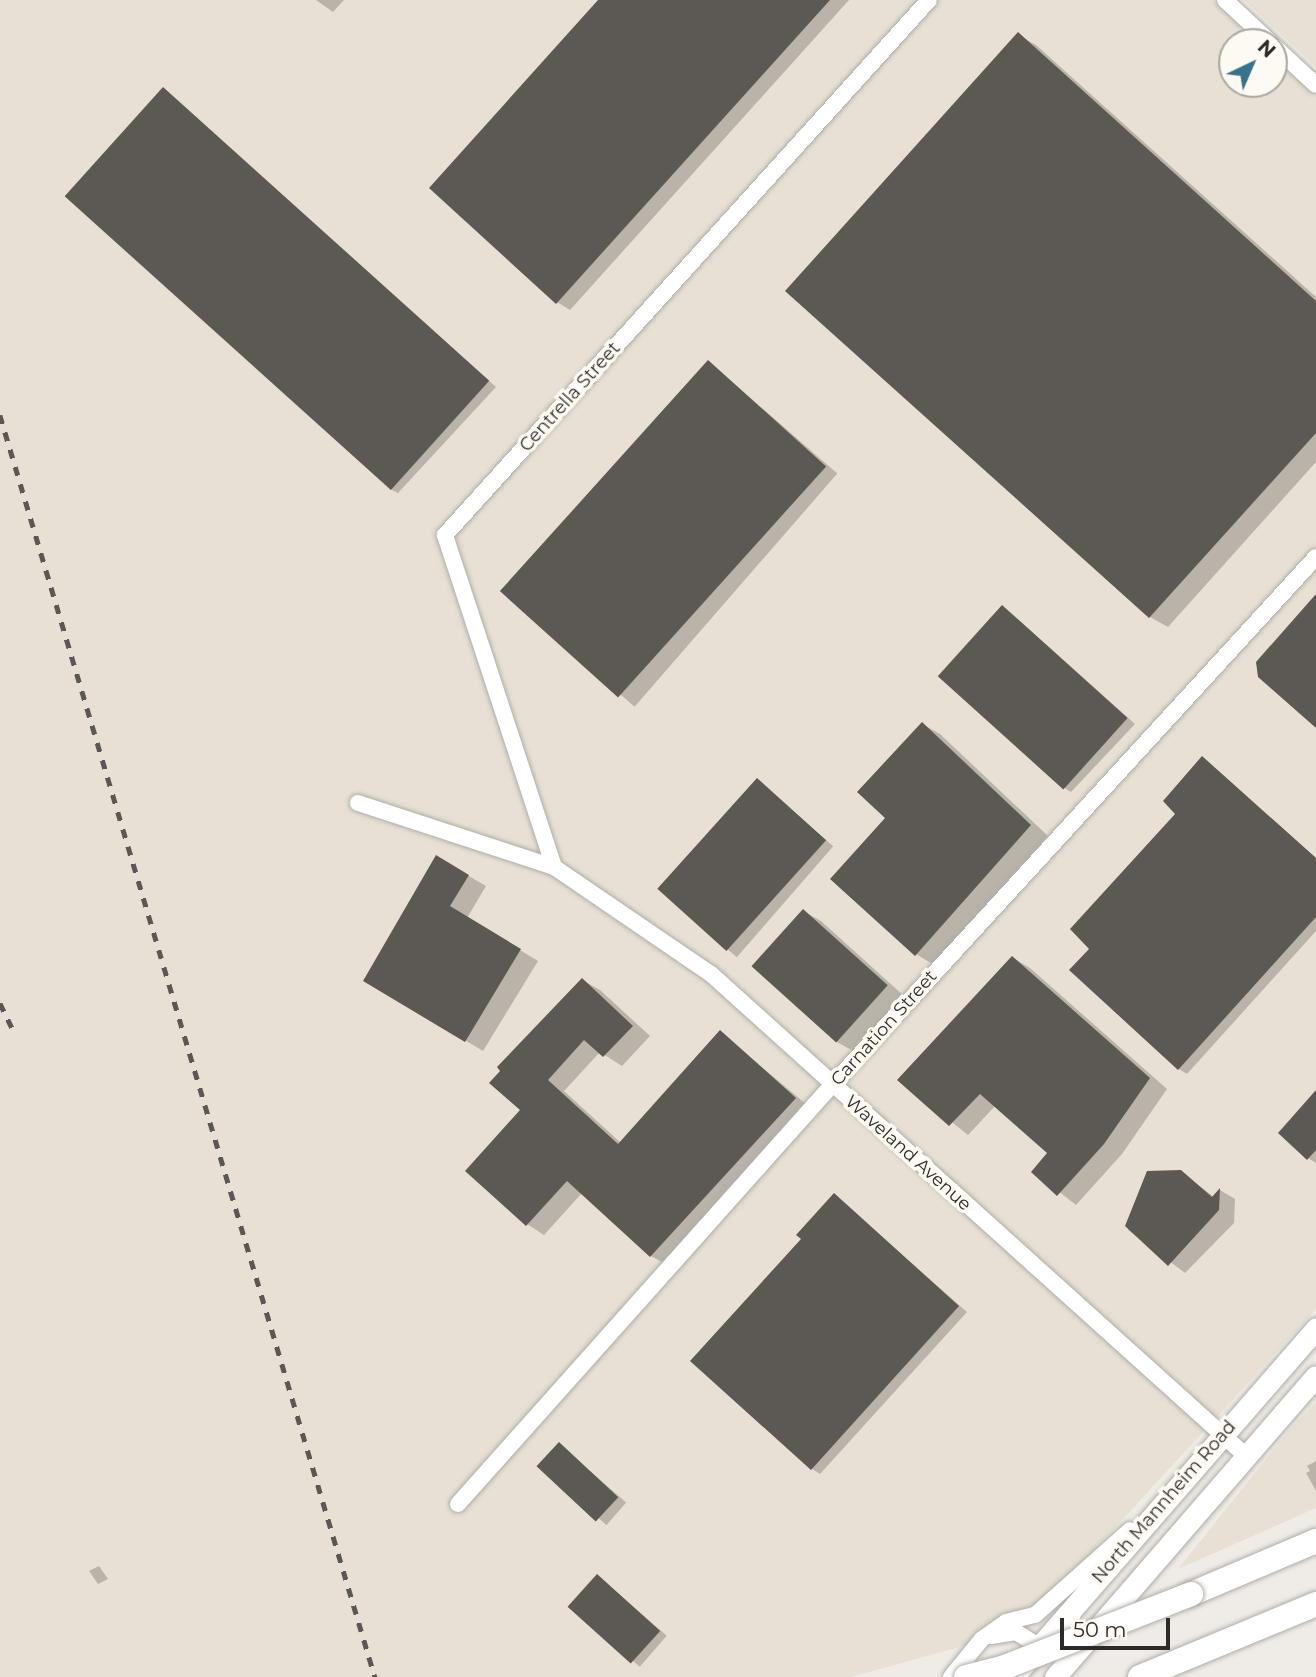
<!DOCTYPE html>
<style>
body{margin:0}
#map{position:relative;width:1316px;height:1677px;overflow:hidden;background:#efebe6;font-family:Montserrat,sans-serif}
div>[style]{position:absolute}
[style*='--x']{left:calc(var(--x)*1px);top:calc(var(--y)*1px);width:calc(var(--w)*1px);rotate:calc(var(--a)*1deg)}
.built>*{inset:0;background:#e8e0d4}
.shadow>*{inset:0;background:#0003;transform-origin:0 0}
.building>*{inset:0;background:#5c5954;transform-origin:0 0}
.roads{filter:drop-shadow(0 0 2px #b0ada7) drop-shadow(0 0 2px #b0ada7)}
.minor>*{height:16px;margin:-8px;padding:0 8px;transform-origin:8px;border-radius:8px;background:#fff}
.major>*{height:21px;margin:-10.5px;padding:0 10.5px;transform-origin:10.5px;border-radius:10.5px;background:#fff}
.highway>*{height:24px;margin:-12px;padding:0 12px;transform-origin:12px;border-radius:12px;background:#fff}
.rail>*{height:4.5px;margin-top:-2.25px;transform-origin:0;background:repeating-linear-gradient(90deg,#5a5755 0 9px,transparent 0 18px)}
.bridges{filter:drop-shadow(0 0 2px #b0ada7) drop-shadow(0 0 2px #b0ada7)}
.highway-bridge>*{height:24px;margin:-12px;padding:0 12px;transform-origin:12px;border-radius:12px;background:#fff}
span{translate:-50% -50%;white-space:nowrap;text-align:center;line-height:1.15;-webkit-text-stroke:7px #fdf9f3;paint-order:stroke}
.street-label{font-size:18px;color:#2d2b29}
.north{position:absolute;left:1218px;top:28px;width:70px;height:70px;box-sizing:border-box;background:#fdf9f3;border:2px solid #aaa7a2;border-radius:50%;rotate:44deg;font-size:19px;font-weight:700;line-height:28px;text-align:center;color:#2d2b29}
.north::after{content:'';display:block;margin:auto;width:24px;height:32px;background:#38738b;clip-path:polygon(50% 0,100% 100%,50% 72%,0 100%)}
.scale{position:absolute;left:1060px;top:1618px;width:110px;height:32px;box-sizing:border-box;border:4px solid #2d2b29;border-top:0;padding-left:9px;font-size:21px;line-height:24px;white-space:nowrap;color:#2d2b29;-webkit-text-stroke:5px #fdf9f3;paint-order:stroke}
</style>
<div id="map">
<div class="built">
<div style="clip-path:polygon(0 0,1213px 0,1258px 42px,1232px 42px,1232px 84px,1274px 84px,1274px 57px,1316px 96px,1316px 1309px,1021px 1630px,851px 1677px,0 1677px)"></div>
<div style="clip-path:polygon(1244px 0,1316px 0,1316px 67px)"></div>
<div style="clip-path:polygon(1316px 1402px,1316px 1508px,1178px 1569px,1291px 1428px)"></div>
</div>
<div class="shadow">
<div style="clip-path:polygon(316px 0,344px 0,333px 12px)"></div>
<div style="clip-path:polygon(600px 0,849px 0,570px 310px,557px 302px)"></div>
<div style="clip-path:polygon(1018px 35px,1036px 45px,1316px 297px,1316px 462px,1168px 627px,1150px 617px,788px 291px)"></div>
<div style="clip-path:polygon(163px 90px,496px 387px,398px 493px,390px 489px)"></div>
<div style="left:709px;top:362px;width:170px;height:309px;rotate:41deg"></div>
<div style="clip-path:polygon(1010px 612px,1135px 724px,1071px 792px,1063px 787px)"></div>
<div style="clip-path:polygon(922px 724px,940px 734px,1048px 836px,934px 965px,916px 954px,887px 818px)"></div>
<div style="clip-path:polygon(1203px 758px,1316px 858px,1316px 931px,1187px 1074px,1179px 1069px,1091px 949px,1178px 814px)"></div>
<div style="left:757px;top:780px;width:101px;height:147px;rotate:41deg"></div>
<div style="clip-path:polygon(436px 857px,486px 886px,467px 918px,538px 961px,483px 1051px,365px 980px)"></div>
<div style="clip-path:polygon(803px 911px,821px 921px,904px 996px,855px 1052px,837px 1042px,753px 966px)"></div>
<div style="clip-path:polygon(1013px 958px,1030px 968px,1167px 1089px,1122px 1154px,1076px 1205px,1034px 1172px,1050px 1153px,996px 1105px,968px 1135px,899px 1080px)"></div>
<div style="clip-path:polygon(582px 980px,600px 990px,650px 1036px,622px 1066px,600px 1052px,564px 1091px,621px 1143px,721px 1033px,812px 1109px,669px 1266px,651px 1256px,582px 1193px,544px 1235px,527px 1224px,522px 1110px)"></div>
<div style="clip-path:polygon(1316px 1093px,1316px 1163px,1308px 1158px)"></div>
<div style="clip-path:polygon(1181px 1172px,1214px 1197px,1220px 1190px,1235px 1199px,1234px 1223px,1185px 1273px,1128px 1230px,1148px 1173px)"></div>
<div style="clip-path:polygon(834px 1195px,967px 1312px,820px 1474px,812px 1469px,804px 1239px)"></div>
<div style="left:559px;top:1444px;width:89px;height:30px;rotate:41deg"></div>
<div style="clip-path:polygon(1316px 1461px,1316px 1491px,1306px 1473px,1310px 1471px,1307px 1466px)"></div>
<div style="clip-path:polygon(99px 1566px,108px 1579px,98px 1584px,89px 1571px)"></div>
<div style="left:598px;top:1576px;width:91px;height:41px;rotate:41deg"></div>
</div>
<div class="building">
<div style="clip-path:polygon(598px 0,830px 0,556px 304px,429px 188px)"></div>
<div style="clip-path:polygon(1018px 32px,1316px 301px,1316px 433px,1149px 618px,785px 291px)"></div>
<div style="left:163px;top:87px;width:439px;height:147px;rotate:42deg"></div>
<div style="left:708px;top:360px;width:159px;height:311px;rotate:42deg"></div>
<div style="clip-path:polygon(1316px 594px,1316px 728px,1258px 677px,1256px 662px)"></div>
<div style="left:1002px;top:605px;width:169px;height:96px;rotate:42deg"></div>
<div style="clip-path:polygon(922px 722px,1031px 825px,915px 956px,830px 879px,885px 818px,857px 792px)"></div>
<div style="clip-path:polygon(1202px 756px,1316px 858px,1316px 917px,1178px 1070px,1069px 970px,1089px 949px,1070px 929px,1175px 814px,1163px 801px)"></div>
<div style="left:757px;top:778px;width:93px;height:149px;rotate:42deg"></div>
<div style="clip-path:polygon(436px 855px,469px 875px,450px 906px,521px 949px,465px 1042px,363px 981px)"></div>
<div style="left:803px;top:909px;width:114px;height:77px;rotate:42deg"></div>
<div style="clip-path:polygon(1012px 956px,1150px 1078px,1104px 1144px,1057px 1196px,1031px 1172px,1047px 1153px,980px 1094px,949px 1126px,897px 1080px)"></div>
<div style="clip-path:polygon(582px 978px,633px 1026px,603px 1057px,584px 1040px,548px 1080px,618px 1144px,720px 1030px,796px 1098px,650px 1257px,567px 1181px,526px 1226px,465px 1171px,520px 1110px,489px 1083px,500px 1071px,497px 1067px)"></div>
<div style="clip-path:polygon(1316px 1090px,1316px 1150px,1307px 1160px,1278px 1133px)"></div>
<div style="clip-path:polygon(1181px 1170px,1212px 1197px,1220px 1188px,1219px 1210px,1168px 1266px,1125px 1226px,1147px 1171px)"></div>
<div style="clip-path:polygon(834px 1193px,959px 1306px,811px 1470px,690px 1361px,801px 1239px,796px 1235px)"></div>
<div style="left:559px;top:1442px;width:81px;height:33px;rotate:43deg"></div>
<div style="left:597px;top:1574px;width:85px;height:44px;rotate:42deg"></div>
</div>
<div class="roads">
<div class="minor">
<div style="--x:1225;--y:0;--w:62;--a:43"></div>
<div style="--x:1274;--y:46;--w:57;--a:42.9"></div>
<div style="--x:358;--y:803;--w:206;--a:18.1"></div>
<div style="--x:554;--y:867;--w:190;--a:34.3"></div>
<div style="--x:711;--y:974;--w:719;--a:42.01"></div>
<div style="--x:554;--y:867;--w:349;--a:-108.2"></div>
<div style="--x:445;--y:535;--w:721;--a:-47.87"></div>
<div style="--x:458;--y:1504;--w:562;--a:-48.25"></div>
<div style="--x:832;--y:1085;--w:716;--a:-47.49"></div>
<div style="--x:991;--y:1636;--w:25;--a:-9"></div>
<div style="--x:1016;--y:1632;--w:28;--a:32"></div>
<div style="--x:951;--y:1677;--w:49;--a:-50.8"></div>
<div style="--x:982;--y:1639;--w:29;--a:-35"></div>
<div style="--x:1006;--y:1622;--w:30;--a:-14"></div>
<div style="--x:1035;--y:1615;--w:127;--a:-41.8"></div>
</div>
<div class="major">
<div style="--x:1013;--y:1677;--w:462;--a:-49"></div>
<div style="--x:1055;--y:1677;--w:398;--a:-49.1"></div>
</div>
<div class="highway">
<div style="--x:1191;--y:1594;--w:136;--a:-23"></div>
<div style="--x:1140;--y:1677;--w:191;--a:-22.5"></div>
</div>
</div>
<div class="rail">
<div style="--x:0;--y:415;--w:1317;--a:73.45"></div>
<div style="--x:0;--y:1003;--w:30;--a:64"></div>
</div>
<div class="bridges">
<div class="highway-bridge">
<div style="--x:966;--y:1677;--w:40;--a:-14.4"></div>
<div style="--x:1005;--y:1667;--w:200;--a:-21.4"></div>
</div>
</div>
<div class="street-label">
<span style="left:570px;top:397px;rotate:-48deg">Centrella Street</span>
<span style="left:884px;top:1028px;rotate:-48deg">Carnation Street</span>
<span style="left:908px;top:1153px;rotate:42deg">Waveland Avenue</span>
<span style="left:1164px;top:1502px;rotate:-49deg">North Mannheim Road</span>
</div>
<div class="north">N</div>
<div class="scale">50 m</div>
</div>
